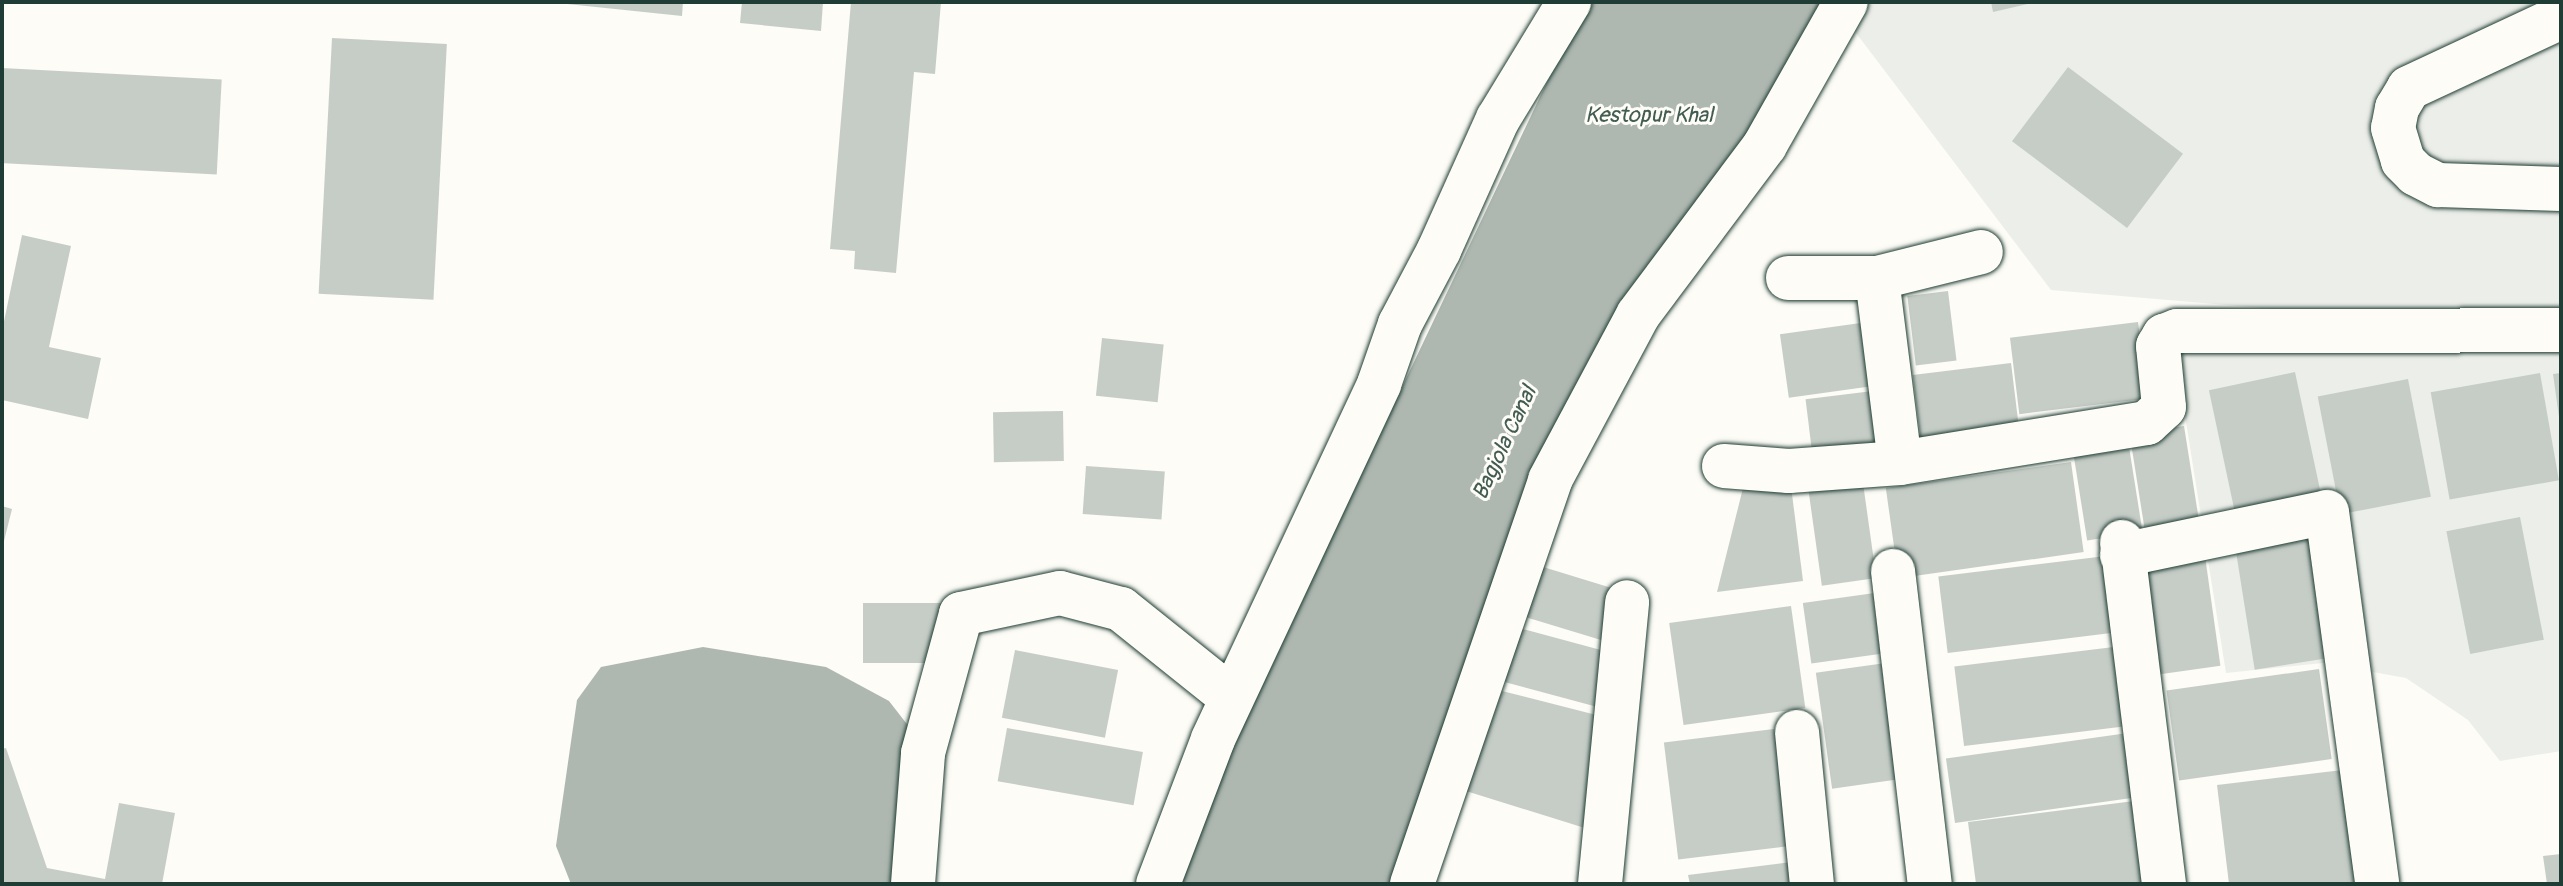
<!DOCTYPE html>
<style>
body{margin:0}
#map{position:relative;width:2563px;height:886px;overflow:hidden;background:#fdfcf7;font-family:Pangolin,sans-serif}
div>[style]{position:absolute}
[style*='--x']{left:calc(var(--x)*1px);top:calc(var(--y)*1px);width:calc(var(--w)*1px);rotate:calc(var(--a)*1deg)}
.built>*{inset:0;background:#eceee9}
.water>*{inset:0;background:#aeb8b1}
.building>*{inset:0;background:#c6cdc7;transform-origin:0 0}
.roads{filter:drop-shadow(0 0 2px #1f3d34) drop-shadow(0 0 2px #1f3d34)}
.minor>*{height:44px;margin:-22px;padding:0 22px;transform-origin:22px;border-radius:22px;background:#fdfcf7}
span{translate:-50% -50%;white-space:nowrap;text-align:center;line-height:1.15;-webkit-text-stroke:6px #fdfcf7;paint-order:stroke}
.water-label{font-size:22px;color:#435c53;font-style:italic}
.frame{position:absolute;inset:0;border:4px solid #1f3d34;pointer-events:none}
</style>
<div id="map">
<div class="built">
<div style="clip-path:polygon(1870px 2px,2561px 2px,2561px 308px,2297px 311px,2051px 290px,1853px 29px)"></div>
<div style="clip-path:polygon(2561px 339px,2561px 751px,2500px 761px,2468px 720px,2406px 678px,2323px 663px,2226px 673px,2173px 340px)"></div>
</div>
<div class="water">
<div style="clip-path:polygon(1585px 2px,1848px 2px,1571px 428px,1402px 884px,1166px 884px)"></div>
<div style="clip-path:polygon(703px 647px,826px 667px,889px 701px,934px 759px,915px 884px,571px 884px,556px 846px,577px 700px,601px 667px)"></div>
</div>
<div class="building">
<div style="clip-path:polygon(548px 2px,683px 2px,682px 16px)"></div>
<div style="clip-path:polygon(742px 2px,823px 2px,821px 31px,740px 23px)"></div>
<div style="clip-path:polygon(851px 2px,941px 2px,935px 74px,914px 72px,896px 273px,854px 269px,855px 251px,830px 249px)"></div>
<div style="clip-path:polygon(1991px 2px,2032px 2px,2032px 3px,1993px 12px)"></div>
<div style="left:332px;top:38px;width:115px;height:256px;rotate:3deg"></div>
<div style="left:2068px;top:67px;width:144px;height:93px;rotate:37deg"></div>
<div style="left:2px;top:68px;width:220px;height:95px;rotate:3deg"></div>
<div style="clip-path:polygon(22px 235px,71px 246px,49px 347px,101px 358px,88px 419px,2px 400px,2px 331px)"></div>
<div style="left:1948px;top:291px;width:70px;height:41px;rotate:83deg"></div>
<div style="left:1875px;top:321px;width:64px;height:96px;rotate:82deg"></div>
<div style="left:2138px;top:322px;width:77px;height:129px;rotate:83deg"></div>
<div style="left:1102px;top:338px;width:62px;height:58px;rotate:6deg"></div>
<div style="left:2011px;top:363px;width:64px;height:99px;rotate:83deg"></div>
<div style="left:2295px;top:372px;width:138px;height:88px;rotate:78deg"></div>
<div style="left:2540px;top:373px;width:109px;height:111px;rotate:80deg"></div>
<div style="clip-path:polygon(2561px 373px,2561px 417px,2559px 417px,2553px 374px)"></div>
<div style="left:2408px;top:379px;width:120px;height:92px;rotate:79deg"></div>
<div style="left:1881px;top:390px;width:61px;height:76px;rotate:83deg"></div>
<div style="left:1063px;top:411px;width:50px;height:70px;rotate:89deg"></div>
<div style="left:2184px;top:426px;width:108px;height:55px;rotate:81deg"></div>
<div style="left:2127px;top:434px;width:99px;height:56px;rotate:81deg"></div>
<div style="left:2071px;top:462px;width:91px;height:187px;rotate:82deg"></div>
<div style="left:1086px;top:466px;width:79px;height:48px;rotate:4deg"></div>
<div style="left:1862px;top:476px;width:103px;height:55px;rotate:82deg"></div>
<div style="clip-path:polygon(1790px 478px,1803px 581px,1717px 592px,1744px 484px)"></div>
<div style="clip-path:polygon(2px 506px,12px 509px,3px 545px,2px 545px)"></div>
<div style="left:2520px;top:517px;width:125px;height:75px;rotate:79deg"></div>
<div style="left:2319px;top:526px;width:132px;height:86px;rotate:81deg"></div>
<div style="left:2204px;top:549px;width:118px;height:77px;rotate:82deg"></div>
<div style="left:2114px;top:555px;width:77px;height:177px;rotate:83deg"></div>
<div style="left:1540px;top:566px;width:86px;height:53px;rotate:17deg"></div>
<div style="left:1889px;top:591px;width:61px;height:87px;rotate:82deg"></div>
<div style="left:863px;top:603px;width:78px;height:60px"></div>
<div style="left:1791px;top:606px;width:103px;height:123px;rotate:82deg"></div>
<div style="left:1519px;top:628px;width:101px;height:56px;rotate:15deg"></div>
<div style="left:2130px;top:645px;width:80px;height:177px;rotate:83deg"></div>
<div style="left:1015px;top:650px;width:105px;height:69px;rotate:11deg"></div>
<div style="left:1900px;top:661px;width:117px;height:85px;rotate:82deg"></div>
<div style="left:2319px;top:669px;width:91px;height:154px;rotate:82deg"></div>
<div style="clip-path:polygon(1502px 691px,1612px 719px,1588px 829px,1466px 791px)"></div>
<div style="left:1007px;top:728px;width:138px;height:54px;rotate:10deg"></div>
<div style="left:1782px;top:728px;width:118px;height:119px;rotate:83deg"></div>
<div style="left:2142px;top:731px;width:65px;height:198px;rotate:82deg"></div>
<div style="clip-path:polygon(6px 748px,47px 868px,105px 879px,119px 803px,175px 813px,162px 884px,2px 884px,2px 749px)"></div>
<div style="clip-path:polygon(2359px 768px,2373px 884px,2229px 884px,2217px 785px)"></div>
<div style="clip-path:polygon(2150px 799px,2161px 880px,2129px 884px,1976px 884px,1968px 822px)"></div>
<div style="clip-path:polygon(2561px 854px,2561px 884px,2547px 884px,2543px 856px)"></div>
<div style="clip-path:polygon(1791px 862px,1794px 884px,1690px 884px,1688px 875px)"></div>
</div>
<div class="roads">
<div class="minor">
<div style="--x:2561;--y:17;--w:168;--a:155"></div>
<div style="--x:2409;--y:88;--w:23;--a:121"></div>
<div style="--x:2397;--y:108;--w:20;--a:101"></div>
<div style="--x:2393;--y:128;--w:34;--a:73"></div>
<div style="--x:2403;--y:161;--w:18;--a:45"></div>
<div style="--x:2416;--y:174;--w:25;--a:27"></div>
<div style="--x:2438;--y:185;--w:123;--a:1.9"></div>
<div style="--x:1788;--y:278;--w:89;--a:0"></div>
<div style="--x:1877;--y:278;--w:107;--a:-14"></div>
<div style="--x:1877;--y:278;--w:186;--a:82.9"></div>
<div style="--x:1724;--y:466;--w:65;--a:4.4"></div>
<div style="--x:1789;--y:471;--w:111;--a:-4.1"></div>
<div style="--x:1900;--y:463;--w:250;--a:-9.2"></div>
<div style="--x:2147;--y:423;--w:23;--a:-43"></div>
<div style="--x:2164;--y:407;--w:61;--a:-95.6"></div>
<div style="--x:2158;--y:346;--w:12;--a:-59"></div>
<div style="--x:2164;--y:336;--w:14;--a:-21"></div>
<div style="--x:2177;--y:331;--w:384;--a:-0.1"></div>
<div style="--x:2122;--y:542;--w:345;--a:83"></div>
<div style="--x:2122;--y:555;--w:209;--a:-11.8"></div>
<div style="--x:2327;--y:512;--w:375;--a:82.3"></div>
<div style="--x:1893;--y:571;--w:315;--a:83.3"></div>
<div style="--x:1797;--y:732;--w:153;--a:84.4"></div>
<div style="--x:913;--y:884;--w:131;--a:-85.6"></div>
<div style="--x:923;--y:753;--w:144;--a:-74.7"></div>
<div style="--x:961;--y:614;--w:101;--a:-12"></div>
<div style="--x:1060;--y:593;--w:63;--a:14.7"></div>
<div style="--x:1121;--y:609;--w:142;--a:38.7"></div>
<div style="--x:1158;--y:884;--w:155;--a:-69.2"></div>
<div style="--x:1213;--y:739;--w:392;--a:-64.9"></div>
<div style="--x:1379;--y:384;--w:64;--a:-70.7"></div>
<div style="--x:1400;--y:324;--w:84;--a:-62.2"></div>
<div style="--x:1439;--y:250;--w:144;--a:-65.8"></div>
<div style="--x:1498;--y:119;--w:137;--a:-58.7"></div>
<div style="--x:1412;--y:884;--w:427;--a:-71.1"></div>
<div style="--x:1550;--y:480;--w:187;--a:-61.9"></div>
<div style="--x:1638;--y:315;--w:212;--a:-53.2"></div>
<div style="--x:1765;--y:145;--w:164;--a:-60.5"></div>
<div style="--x:1600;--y:884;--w:283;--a:-84.5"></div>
</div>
</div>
<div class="water-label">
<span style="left:1649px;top:116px">Kestopur Khal</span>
<span style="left:1505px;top:443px;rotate:-65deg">Bagjola Canal</span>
</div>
<div class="frame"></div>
</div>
